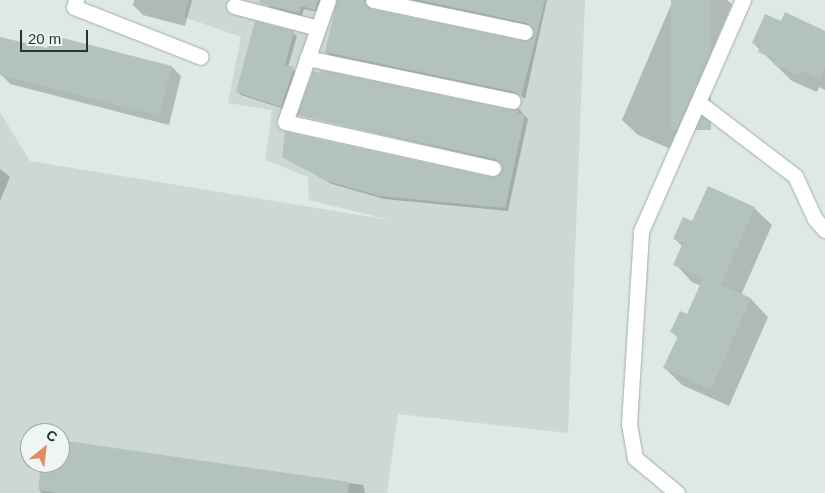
<!DOCTYPE html>
<meta charset="utf-8">
<style>
body{margin:0}
#map{position:relative;width:825px;height:493px;overflow:hidden;background:#dee8e4;font-family:Arial,sans-serif}
div>[style]{position:absolute}
[style*='--x']{left:calc(var(--x)*1px);top:calc(var(--y)*1px);width:calc(var(--w)*1px);rotate:calc(var(--a)*1deg)}
.built>*{inset:0;background:#cdd7d3}
.shadow>*{inset:0;background:#0003}
.building>*{inset:0;background:#b4c2bd;transform-origin:0 0}
.roads{filter:drop-shadow(0 0 1px #a2afab) drop-shadow(0 0 1px #a2afab)}
.minor>*{height:15px;margin:-7.5px;padding:0 7.5px;transform-origin:7.5px;border-radius:7.5px;background:#fff}
span{translate:-50% -50%;white-space:nowrap;text-align:center;line-height:1.15;-webkit-text-stroke:5px #eef5f2;paint-order:stroke}
.north{position:absolute;left:20px;top:423px;width:50px;height:50px;box-sizing:border-box;background:#eef5f2;border:1px solid #9ca8a5;border-radius:50%;rotate:29deg;font-size:14px;font-weight:700;line-height:20px;text-align:center;color:#213532}
.north::after{content:'';display:block;margin:auto;width:18px;height:22px;background:#e18b63;clip-path:polygon(50% 0,100% 100%,50% 72%,0 100%)}
.scale{position:absolute;left:20px;top:30px;width:68px;height:22px;box-sizing:border-box;border:2px solid #213532;border-top:0;padding-left:6px;font-size:15px;line-height:18px;white-space:nowrap;color:#213532;-webkit-text-stroke:4px #eef5f2;paint-order:stroke}
</style>
<div id="map">
<div class="built">
<div style="clip-path:polygon(evenodd,189px 0,585px 0,568px 433px,398px 414px,387px 493px,0 493px,0 112px,30px 161px,390px 220px,309px 200px,308px 177px,265px 160px,272px 110px,228px 103px,241px 37px,184px 17px,189px 0,30px 433px,60px 433px,60px 463px,30px 463px,30px 433px)"></div>
</div>
<div class="shadow">
<div style="clip-path:polygon(134px 0,192px 0,185px 26px,143px 15px,133px 5px)"></div>
<div style="clip-path:polygon(268px 0,323px 0,318px 12px,304px 9px,302px 16px,270px 8px)"></div>
<div style="clip-path:polygon(337px 0,368px 0,367px 7px,370px 10px,523px 42px,535px 35px,532px 26px,409px 0,547px 0,525px 99px,520px 95px,330px 55px,326px 52px)"></div>
<div style="clip-path:polygon(673px 0,727px 0,732px 4px,671px 149px,638px 135px,622px 120px)"></div>
<div style="clip-path:polygon(782px 23px,825px 32px,825px 90px,819px 87px,817px 92px,792px 81px,753px 43px)"></div>
<div style="clip-path:polygon(293px 33px,297px 36px,288px 67px,297px 72px,284px 109px,241px 95px,238px 92px)"></div>
<div style="clip-path:polygon(0 38px,48px 49px,172px 67px,181px 76px,169px 125px,10px 84px,0 73px)"></div>
<div style="clip-path:polygon(519px 109px,528px 119px,508px 211px,384px 199px,332px 184px,283px 157px,491px 178px,501px 176px,503px 165px,500px 162px,299px 115px)"></div>
<div style="clip-path:polygon(0 169px,10px 177px,0 201px)"></div>
<div style="clip-path:polygon(754px 208px,772px 225px,741px 295px,751px 299px,768px 317px,729px 406px,682px 385px,665px 368px,678px 338px,672px 332px,688px 316px,701px 286px,692px 282px,675px 264px,682px 246px,675px 239px,693px 222px)"></div>
<div style="clip-path:polygon(60px 441px,363px 485px,365px 493px,42px 493px,39px 490px,43px 463px,60px 463px)"></div>
</div>
<div class="building">
<div style="clip-path:polygon(260px 0,318px 0,315px 10px,301px 6px,299px 13px,259px 3px)"></div>
<div style="clip-path:polygon(337px 0,364px 0,371px 9px,524px 41px,532px 39px,534px 33px,527px 23px,419px 0,545px 0,521px 97px,515px 92px,325px 52px)"></div>
<div style="left:671px;top:0;width:40px;height:130px"></div>
<div style="clip-path:polygon(785px 12px,825px 31px,825px 67px,820px 79px,801px 71px,799px 76px,773px 64px,775px 59px,758px 52px,760px 47px,752px 43px,765px 14px,781px 21px)"></div>
<div style="clip-path:polygon(255px 21px,294px 31px,285px 65px,294px 67px,281px 107px,236px 92px)"></div>
<div style="clip-path:polygon(51px 35px,172px 66px,159px 116px,0 75px,0 37px,47px 48px)"></div>
<div style="clip-path:polygon(321px 70px,511px 110px,519px 108px,518px 113px,525px 114px,505px 208px,380px 196px,327px 181px,282px 157px,285px 132px,491px 177px,502px 170px,502px 165px,495px 159px,297px 115px,313px 71px,320px 73px)"></div>
<div style="clip-path:polygon(708px 186px,755px 207px,721px 285px,751px 298px,711px 389px,663px 368px,678px 336px,670px 332px,680px 311px,687px 314px,703px 278px,673px 265px,683px 243px,673px 239px,683px 217px,692px 221px)"></div>
<div style="clip-path:polygon(60px 440px,349px 482px,348px 493px,58px 493px,38px 490px,41px 463px,60px 463px)"></div>
</div>
<div class="roads">
<div class="minor">
<div style="--x:76;--y:0;--w:7;--a:106"></div>
<div style="--x:74;--y:7;--w:136;--a:21.5"></div>
<div style="--x:328;--y:0;--w:129;--a:109.4"></div>
<div style="--x:285;--y:122;--w:213;--a:12.5"></div>
<div style="--x:373;--y:0;--w:155;--a:11.9"></div>
<div style="--x:234;--y:6;--w:87;--a:14.7"></div>
<div style="--x:307;--y:58;--w:210;--a:11.8"></div>
<div style="--x:698;--y:102;--w:122;--a:37.3"></div>
<div style="--x:795;--y:176;--w:47;--a:65.1"></div>
<div style="--x:815;--y:219;--w:15;--a:48"></div>
<div style="--x:677;--y:493;--w:55;--a:-140.2"></div>
<div style="--x:635;--y:458;--w:35;--a:-100"></div>
<div style="--x:629;--y:424;--w:193;--a:-86.4"></div>
<div style="--x:641;--y:231;--w:253;--a:-66.2"></div>
</div>
</div>
<div class="north">С</div>
<div class="scale">20 m</div>
</div>
